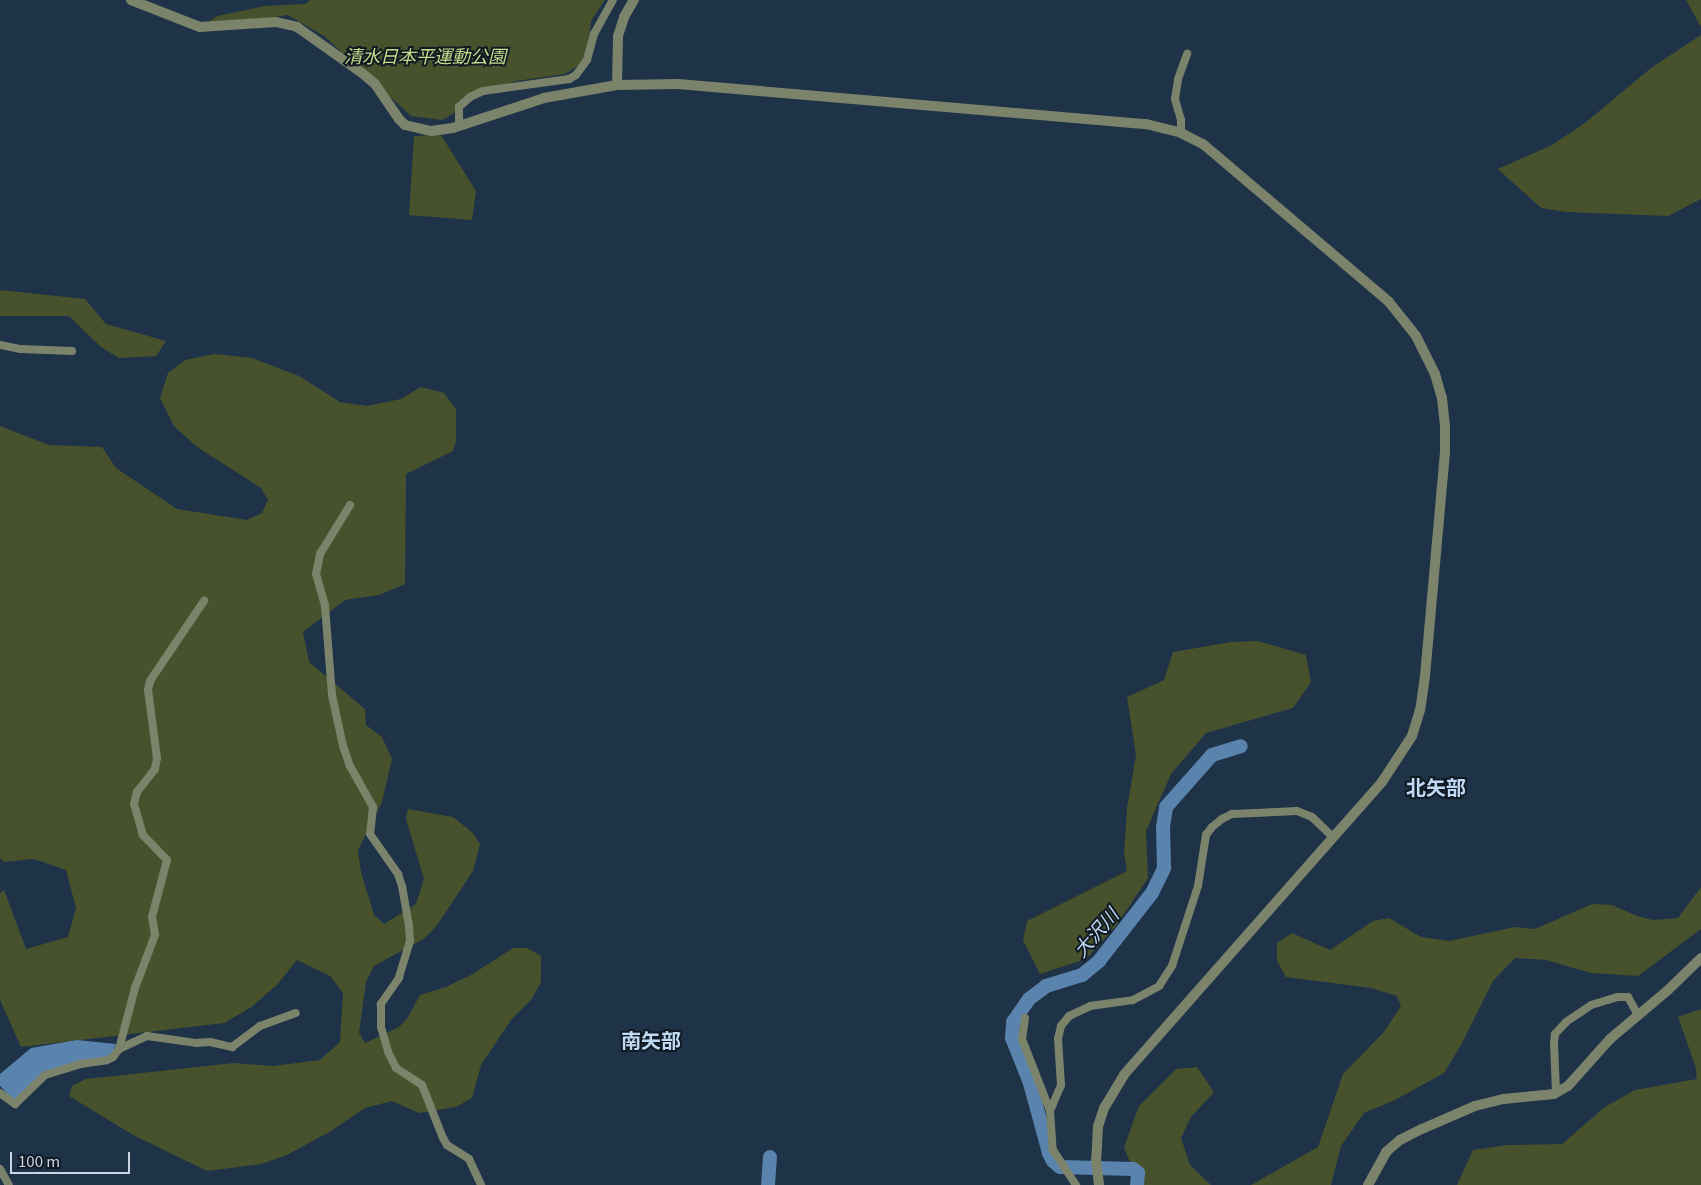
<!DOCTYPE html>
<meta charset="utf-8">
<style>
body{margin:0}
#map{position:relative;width:1701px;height:1185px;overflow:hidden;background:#1e3248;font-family:Georgia,"Noto Sans JP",serif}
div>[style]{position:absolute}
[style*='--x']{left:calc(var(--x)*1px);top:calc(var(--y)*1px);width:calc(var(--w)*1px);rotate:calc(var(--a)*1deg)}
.green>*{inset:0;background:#47522d}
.water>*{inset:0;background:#5a83ad}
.river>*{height:14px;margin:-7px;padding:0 7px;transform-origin:7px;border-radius:7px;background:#5a83ad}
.minor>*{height:8px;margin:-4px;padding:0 4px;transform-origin:4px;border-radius:4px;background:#7b836b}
.tertiary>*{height:10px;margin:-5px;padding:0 5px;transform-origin:5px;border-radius:5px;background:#7b836b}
span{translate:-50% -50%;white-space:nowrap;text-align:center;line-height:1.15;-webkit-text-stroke:4px #101a23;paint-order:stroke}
.park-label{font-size:18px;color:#c4dd8b;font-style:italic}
.water-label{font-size:19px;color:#c0d8f2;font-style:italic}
.quarter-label{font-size:20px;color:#bfd9f4;font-weight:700}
.scale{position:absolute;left:10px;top:1152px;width:120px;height:22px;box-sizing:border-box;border:2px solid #c9d5e3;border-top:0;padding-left:6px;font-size:15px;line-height:18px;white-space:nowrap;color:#c9d5e3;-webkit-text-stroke:4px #101a23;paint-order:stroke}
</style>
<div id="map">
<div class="green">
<div style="clip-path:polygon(310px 0,605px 0,591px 21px,587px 60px,565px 74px,516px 81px,458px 103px,454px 113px,442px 120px,411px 116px,324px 36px,288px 15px,234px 23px,207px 23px,217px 16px,265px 6px,306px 4px)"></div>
<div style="clip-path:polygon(1686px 0,1701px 0,1701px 27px)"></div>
<div style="clip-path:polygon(1701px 35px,1701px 199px,1668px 216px,1566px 212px,1541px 208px,1498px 169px,1552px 145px,1585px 123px,1651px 68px)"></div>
<div style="clip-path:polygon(441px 135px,476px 191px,472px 220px,409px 215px,414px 136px)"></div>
<div style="clip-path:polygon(0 290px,85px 299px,106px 324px,166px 341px,156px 356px,119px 358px,101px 347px,69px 316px,0 316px)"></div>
<div style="clip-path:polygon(215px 354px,252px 358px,299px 376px,340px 402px,367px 406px,401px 399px,421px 387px,444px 393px,456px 409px,456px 441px,453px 451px,406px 474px,405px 584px,379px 595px,345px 600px,303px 632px,309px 662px,365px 709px,366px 725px,382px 737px,392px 759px,382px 802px,358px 850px,361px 872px,374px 915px,384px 924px,416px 904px,424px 879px,406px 819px,408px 809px,453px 817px,473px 833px,480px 844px,473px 871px,438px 924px,425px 938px,374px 966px,366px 982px,359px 1033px,365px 1043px,399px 1027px,407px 1019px,420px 995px,446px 987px,471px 975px,513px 948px,527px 948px,541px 956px,541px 982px,531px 1000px,511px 1020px,481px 1065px,472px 1098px,456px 1107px,419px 1113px,392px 1101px,365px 1108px,331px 1131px,287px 1155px,261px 1164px,207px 1171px,133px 1135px,69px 1096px,72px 1086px,86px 1079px,234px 1063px,273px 1066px,320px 1060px,340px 1042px,343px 993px,330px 976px,297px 960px,277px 985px,250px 1008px,224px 1023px,21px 1047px,0 1000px,0 893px,4px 890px,26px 949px,68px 937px,76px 908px,66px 870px,34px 859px,4px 862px,0 858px,0 426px,49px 445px,102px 447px,116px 468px,177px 509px,247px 520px,262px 513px,268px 500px,261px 488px,197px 447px,174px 426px,160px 398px,168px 373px,185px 360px)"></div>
<div style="clip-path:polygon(1258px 641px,1306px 655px,1311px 682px,1293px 708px,1206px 733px,1171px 774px,1146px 831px,1148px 878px,1116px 926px,1086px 959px,1040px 974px,1023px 940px,1027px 921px,1127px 871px,1124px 853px,1127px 808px,1136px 755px,1127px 697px,1164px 680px,1173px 652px,1231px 642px)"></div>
<div style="clip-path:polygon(1701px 887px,1701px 929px,1638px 976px,1591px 973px,1546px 960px,1515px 958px,1493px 981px,1461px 1045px,1444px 1073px,1395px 1100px,1364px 1113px,1341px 1146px,1331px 1185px,1251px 1185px,1318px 1147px,1343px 1074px,1384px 1032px,1401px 1006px,1397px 996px,1371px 988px,1286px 977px,1277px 961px,1277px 943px,1292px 933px,1330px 950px,1373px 921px,1389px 918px,1421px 937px,1449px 941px,1515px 927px,1535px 929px,1592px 904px,1612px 905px,1637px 916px,1653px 920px,1678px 918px)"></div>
<div style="clip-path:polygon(1701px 1009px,1701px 1185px,1457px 1185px,1473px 1150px,1507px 1145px,1562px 1144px,1605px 1107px,1635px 1090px,1697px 1079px,1695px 1065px,1678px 1017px)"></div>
<div style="clip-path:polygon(1197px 1067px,1214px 1092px,1191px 1117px,1181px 1138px,1190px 1165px,1211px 1185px,1139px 1185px,1124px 1147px,1139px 1106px,1176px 1069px)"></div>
</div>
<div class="water">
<div style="clip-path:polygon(77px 1040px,116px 1044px,112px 1055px,44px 1074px,15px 1102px,0 1086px,0 1074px,31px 1048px)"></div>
</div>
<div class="river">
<div style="--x:768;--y:1185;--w:28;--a:-86"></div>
<div style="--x:1137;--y:1185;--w:12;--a:-85"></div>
<div style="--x:1138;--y:1173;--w:6;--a:-141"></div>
<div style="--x:1133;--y:1169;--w:73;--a:-178.4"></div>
<div style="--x:1060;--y:1167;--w:9;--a:-139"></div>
<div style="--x:1053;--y:1161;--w:9;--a:-117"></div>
<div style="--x:1049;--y:1153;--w:73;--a:-105.2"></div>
<div style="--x:1030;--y:1083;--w:48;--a:-111.8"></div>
<div style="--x:1012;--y:1038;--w:16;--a:-86"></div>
<div style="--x:1013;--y:1022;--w:28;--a:-55"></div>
<div style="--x:1029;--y:999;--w:21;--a:-37"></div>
<div style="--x:1046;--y:986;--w:38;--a:-17"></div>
<div style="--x:1082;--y:975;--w:22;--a:-39"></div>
<div style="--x:1099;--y:961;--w:86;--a:-52.1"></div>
<div style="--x:1152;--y:893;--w:28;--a:-64"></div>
<div style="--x:1164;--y:868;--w:41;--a:-91.4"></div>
<div style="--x:1163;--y:827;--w:20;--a:-81"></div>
<div style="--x:1166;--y:807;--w:69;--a:-48.5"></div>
<div style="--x:1212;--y:755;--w:30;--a:-17"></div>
</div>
<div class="minor">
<div style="--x:459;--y:126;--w:19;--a:-90"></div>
<div style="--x:459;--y:107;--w:15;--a:-42"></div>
<div style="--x:470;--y:97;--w:14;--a:-25"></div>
<div style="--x:483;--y:91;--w:87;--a:-7.9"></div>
<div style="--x:569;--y:79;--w:8;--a:-30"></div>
<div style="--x:576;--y:75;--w:19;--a:-54"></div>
<div style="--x:587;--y:60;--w:27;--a:-75"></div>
<div style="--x:594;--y:34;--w:39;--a:-61"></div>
<div style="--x:1181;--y:133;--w:13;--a:-90"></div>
<div style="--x:1181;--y:120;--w:22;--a:-106"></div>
<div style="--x:1175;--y:99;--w:20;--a:-81"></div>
<div style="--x:1178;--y:79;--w:27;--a:-70"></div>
<div style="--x:0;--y:345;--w:20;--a:11"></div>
<div style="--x:20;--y:349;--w:52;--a:2.2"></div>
<div style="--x:350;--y:505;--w:57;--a:121.5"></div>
<div style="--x:320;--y:554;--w:20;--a:101"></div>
<div style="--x:316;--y:574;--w:33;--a:74"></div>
<div style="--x:325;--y:606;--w:89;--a:85.5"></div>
<div style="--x:332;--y:695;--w:52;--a:77.8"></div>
<div style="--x:343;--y:746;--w:21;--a:71"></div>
<div style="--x:350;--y:766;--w:47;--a:60.7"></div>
<div style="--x:373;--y:807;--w:27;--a:96"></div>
<div style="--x:370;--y:834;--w:49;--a:55"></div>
<div style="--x:398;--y:874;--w:13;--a:72"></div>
<div style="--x:402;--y:886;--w:41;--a:80.1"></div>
<div style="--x:409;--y:926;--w:15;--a:86"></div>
<div style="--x:410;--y:941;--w:39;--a:107"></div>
<div style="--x:399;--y:978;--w:32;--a:125"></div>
<div style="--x:381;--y:1004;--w:23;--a:90"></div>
<div style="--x:381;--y:1027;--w:26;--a:74"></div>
<div style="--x:388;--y:1052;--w:18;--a:63"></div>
<div style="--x:396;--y:1068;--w:31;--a:33"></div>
<div style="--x:422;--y:1085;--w:57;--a:68.4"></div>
<div style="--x:443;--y:1138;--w:8;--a:60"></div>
<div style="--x:447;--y:1145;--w:26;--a:32"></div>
<div style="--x:469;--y:1159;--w:29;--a:65"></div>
<div style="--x:1025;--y:1018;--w:21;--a:98"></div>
<div style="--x:1022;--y:1039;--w:77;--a:68.7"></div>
<div style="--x:1050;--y:1111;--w:39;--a:86"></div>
<div style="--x:1053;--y:1150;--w:42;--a:56.7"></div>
<div style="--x:119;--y:1049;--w:31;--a:-25"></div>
<div style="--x:147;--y:1036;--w:49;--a:8.1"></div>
<div style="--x:196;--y:1043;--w:14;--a:-4"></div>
<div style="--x:210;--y:1042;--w:23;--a:13"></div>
<div style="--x:232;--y:1047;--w:35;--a:-37"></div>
<div style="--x:260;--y:1026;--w:38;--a:-20"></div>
<div style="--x:1556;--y:1092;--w:49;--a:-92.3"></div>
<div style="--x:1554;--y:1043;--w:9;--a:-84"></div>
<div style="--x:1555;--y:1034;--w:16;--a:-47"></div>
<div style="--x:1566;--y:1022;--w:30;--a:-34"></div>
<div style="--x:1591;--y:1005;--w:28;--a:-17"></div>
<div style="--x:1618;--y:997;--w:10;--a:0"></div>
<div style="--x:1628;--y:997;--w:21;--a:61"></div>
<div style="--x:0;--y:1093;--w:19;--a:36"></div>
<div style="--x:15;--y:1104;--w:42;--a:-44"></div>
<div style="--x:45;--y:1075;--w:37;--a:-17"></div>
<div style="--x:80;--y:1064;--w:27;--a:-8"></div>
<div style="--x:107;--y:1060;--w:7;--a:-27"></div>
<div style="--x:113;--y:1057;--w:10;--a:-53"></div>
<div style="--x:119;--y:1049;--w:63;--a:-75.3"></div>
<div style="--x:135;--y:988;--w:57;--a:-69.3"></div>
<div style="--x:155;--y:935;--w:18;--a:-99"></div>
<div style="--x:152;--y:917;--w:59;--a:-75.3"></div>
<div style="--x:167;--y:860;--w:35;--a:-134"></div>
<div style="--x:143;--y:835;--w:32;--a:-106"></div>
<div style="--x:134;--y:804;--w:12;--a:-76"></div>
<div style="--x:137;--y:792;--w:29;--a:-52"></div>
<div style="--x:155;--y:769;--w:11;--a:-80"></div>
<div style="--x:157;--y:758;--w:69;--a:-97.5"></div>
<div style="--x:148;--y:690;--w:9;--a:-77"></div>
<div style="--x:150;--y:681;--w:97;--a:-56"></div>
<div style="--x:1050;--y:1111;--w:28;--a:-67"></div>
<div style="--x:1061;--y:1085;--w:46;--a:-93.7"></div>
<div style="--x:1058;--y:1039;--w:13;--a:-77"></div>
<div style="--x:1061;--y:1026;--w:13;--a:-51"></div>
<div style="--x:1069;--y:1016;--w:23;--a:-25"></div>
<div style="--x:1090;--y:1006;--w:43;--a:-7.9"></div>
<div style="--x:1133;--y:1000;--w:30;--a:-28"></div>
<div style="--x:1159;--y:986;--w:24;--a:-57"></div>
<div style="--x:1172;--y:966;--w:84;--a:-72"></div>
<div style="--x:1198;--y:886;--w:52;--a:-81.1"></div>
<div style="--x:1206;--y:835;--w:10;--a:-53"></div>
<div style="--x:1212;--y:827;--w:13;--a:-39"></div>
<div style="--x:1222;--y:819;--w:11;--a:-27"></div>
<div style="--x:1232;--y:814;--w:65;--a:-2.6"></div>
<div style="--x:1297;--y:811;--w:16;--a:22"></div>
<div style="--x:1312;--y:817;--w:29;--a:44"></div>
<div style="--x:0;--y:1169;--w:18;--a:61"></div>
</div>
<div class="tertiary">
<div style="--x:131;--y:0;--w:74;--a:21.4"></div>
<div style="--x:200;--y:27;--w:76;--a:-3.8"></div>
<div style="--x:276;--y:22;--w:22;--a:13"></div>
<div style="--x:297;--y:27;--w:80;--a:35.3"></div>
<div style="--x:362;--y:73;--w:17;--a:40"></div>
<div style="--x:375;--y:84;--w:42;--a:55.6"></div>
<div style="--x:399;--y:119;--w:8;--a:45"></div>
<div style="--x:405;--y:125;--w:27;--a:13"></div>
<div style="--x:431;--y:131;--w:22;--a:-8"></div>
<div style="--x:453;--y:128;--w:96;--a:-18.2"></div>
<div style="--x:544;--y:98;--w:74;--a:-10.1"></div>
<div style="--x:617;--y:85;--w:49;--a:-88.8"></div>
<div style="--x:618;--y:36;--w:20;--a:-72"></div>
<div style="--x:624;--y:17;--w:20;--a:-60"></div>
<div style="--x:617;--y:85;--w:61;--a:-0.9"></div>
<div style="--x:678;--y:84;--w:470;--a:4.9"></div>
<div style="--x:1146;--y:124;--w:36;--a:14"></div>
<div style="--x:1181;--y:133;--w:25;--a:27"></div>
<div style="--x:1203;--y:144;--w:244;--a:40.3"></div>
<div style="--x:1389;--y:302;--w:43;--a:51.5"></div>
<div style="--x:1416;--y:336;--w:42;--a:63.4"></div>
<div style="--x:1435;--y:374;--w:25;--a:74"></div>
<div style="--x:1442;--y:398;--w:28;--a:84"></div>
<div style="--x:1445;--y:426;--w:26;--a:90"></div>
<div style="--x:1445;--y:452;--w:225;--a:95.1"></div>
<div style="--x:1425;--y:676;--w:34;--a:98"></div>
<div style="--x:1420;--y:710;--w:27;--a:107"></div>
<div style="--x:1412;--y:736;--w:55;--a:123.1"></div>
<div style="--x:1382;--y:782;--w:390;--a:131.4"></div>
<div style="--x:1124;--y:1075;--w:39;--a:121"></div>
<div style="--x:1104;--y:1108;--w:19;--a:108"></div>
<div style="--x:1098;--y:1126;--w:34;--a:93"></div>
<div style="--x:1096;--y:1160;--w:25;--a:83"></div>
<div style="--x:1368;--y:1185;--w:38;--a:-61"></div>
<div style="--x:1386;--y:1152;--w:18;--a:-41"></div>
<div style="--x:1400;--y:1140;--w:25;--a:-27"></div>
<div style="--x:1422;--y:1129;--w:58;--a:-23.5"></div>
<div style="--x:1475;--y:1106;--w:30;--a:-14"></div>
<div style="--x:1504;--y:1099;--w:50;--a:-5.7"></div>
<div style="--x:1554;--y:1094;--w:16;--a:-30"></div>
<div style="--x:1568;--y:1086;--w:63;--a:-48.2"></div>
<div style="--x:1610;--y:1039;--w:76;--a:-40.2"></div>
<div style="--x:1668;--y:990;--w:46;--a:-44.1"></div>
</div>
<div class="park-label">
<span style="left:425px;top:55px">清水日本平運動公園</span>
</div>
<div class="water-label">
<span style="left:1095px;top:932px;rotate:-49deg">大沢川</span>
</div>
<div class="quarter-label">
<span style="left:1436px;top:786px">北矢部</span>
<span style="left:651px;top:1039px">南矢部</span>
</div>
<div class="scale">100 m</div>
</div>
